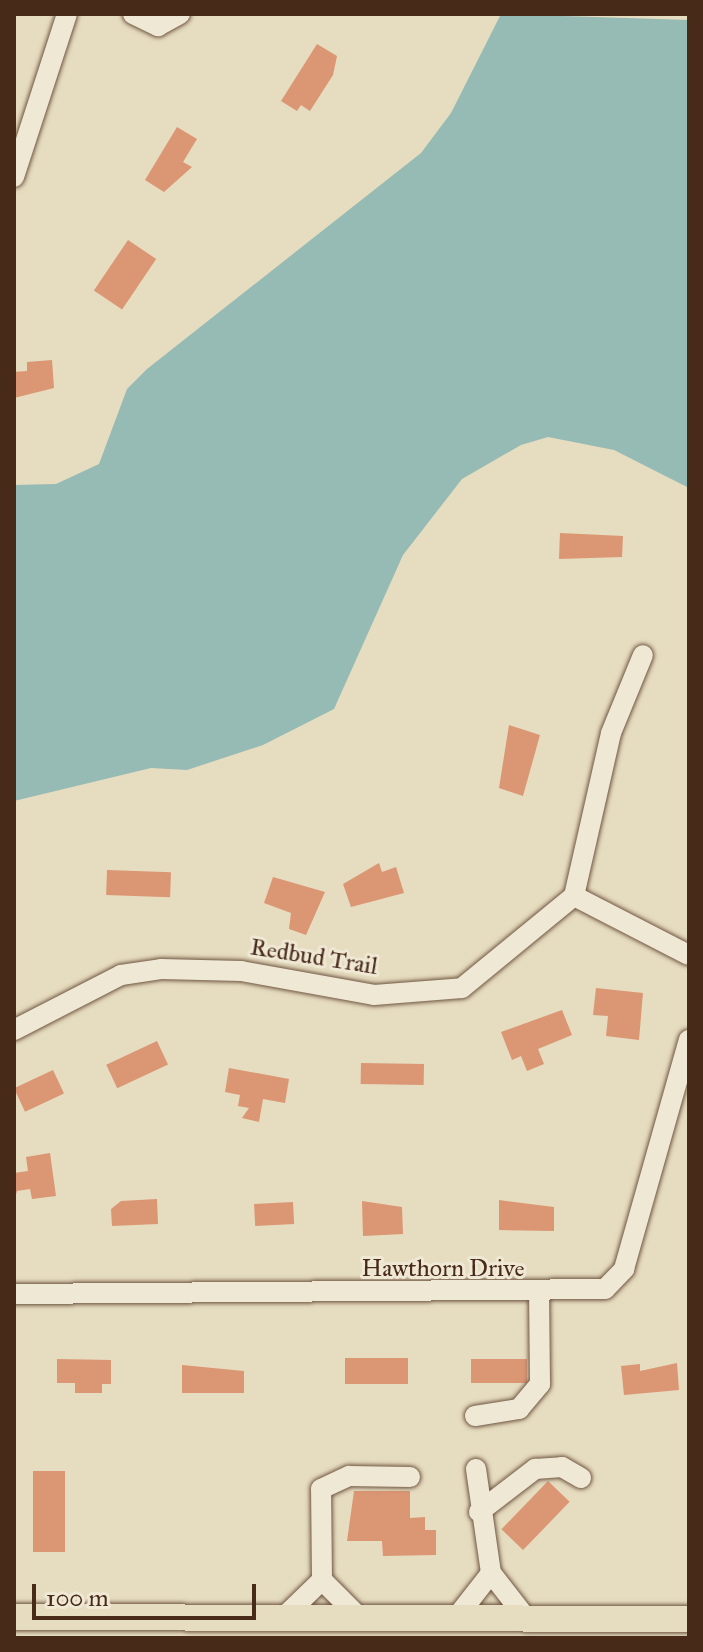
<!DOCTYPE html>
<style>
body{margin:0}
#map{position:relative;width:703px;height:1652px;overflow:hidden;background:#e6dcbf;font-family:"IM FELL Great Primer",serif}
div>[style]{position:absolute}
[style*='--x']{left:calc(var(--x)*1px);top:calc(var(--y)*1px);width:calc(var(--w)*1px);rotate:calc(var(--a)*1deg)}
.water>*{inset:0;background:#96bbb5}
.building>*{inset:0;background:#db9674;transform-origin:0 0}
.roads{filter:drop-shadow(0 0 2px #705642) drop-shadow(0 0 2px #705642)}
.minor>*{height:20px;margin:-10px;padding:0 10px;transform-origin:10px;border-radius:10px;background:#efe8d5}
.major>*{height:26px;margin:-13px;padding:0 13px;transform-origin:13px;border-radius:13px;background:#e6dcbf}
span{translate:-50% -50%;white-space:nowrap;text-align:center;line-height:1.15;-webkit-text-stroke:6px #efe8d5;paint-order:stroke}
.street-label{font-size:24px;color:#482a19}
.frame{position:absolute;inset:0;border:16px solid #482a19;pointer-events:none}
.scale{position:absolute;left:32px;top:1584px;width:224px;height:36px;box-sizing:border-box;border:4px solid #482a19;border-top:0;padding-left:10px;font-size:24px;line-height:28px;white-space:nowrap;color:#482a19;-webkit-text-stroke:6px #efe8d5;paint-order:stroke}
</style>
<div id="map">
<div class="water">
<div style="clip-path:polygon(501px 14px,689px 20px,689px 488px,614px 450px,548px 437px,521px 445px,462px 479px,403px 555px,334px 709px,263px 745px,187px 770px,151px 768px,14px 801px,14px 485px,56px 484px,99px 464px,127px 389px,147px 369px,421px 153px,451px 113px)"></div>
</div>
<div class="building">
<div style="clip-path:polygon(317px 44px,337px 56px,333px 75px,310px 111px,301px 105px,297px 111px,281px 101px)"></div>
<div style="clip-path:polygon(177px 127px,197px 139px,183px 162px,192px 167px,164px 192px,145px 180px)"></div>
<div style="left:128px;top:240px;width:34px;height:61px;rotate:34deg"></div>
<div style="clip-path:polygon(52px 360px,54px 388px,14px 398px,14px 372px,27px 371px,27px 362px)"></div>
<div style="clip-path:polygon(560px 533px,623px 536px,622px 557px,559px 559px)"></div>
<div style="clip-path:polygon(509px 725px,540px 735px,523px 796px,499px 788px)"></div>
<div style="clip-path:polygon(379px 863px,382px 872px,396px 867px,404px 893px,351px 907px,343px 884px)"></div>
<div style="left:107px;top:870px;width:64px;height:25px;rotate:2deg"></div>
<div style="clip-path:polygon(273px 877px,325px 892px,306px 935px,289px 929px,291px 913px,264px 903px)"></div>
<div style="clip-path:polygon(596px 988px,643px 993px,639px 1040px,606px 1036px,608px 1016px,593px 1015px)"></div>
<div style="clip-path:polygon(562px 1010px,572px 1035px,538px 1049px,544px 1064px,527px 1071px,521px 1056px,512px 1060px,501px 1032px)"></div>
<div style="left:157px;top:1041px;width:26px;height:56px;rotate:65deg"></div>
<div style="left:361px;top:1063px;width:63px;height:21px;rotate:1deg"></div>
<div style="clip-path:polygon(229px 1068px,289px 1079px,285px 1103px,263px 1099px,259px 1122px,242px 1118px,249px 1108px,238px 1106px,240px 1095px,225px 1092px)"></div>
<div style="left:53px;top:1070px;width:26px;height:43px;rotate:65deg"></div>
<div style="clip-path:polygon(50px 1153px,56px 1196px,32px 1199px,30px 1189px,17px 1191px,14px 1202px,14px 1173px,28px 1171px,26px 1157px)"></div>
<div style="clip-path:polygon(157px 1199px,158px 1224px,112px 1226px,111px 1209px,121px 1201px)"></div>
<div style="clip-path:polygon(499px 1200px,554px 1207px,554px 1231px,499px 1230px)"></div>
<div style="clip-path:polygon(362px 1201px,402px 1207px,403px 1234px,363px 1236px)"></div>
<div style="left:293px;top:1202px;width:22px;height:39px;rotate:87deg"></div>
<div style="left:345px;top:1358px;width:63px;height:26px"></div>
<div style="clip-path:polygon(57px 1359px,111px 1360px,111px 1384px,102px 1384px,102px 1393px,75px 1393px,75px 1383px,57px 1383px)"></div>
<div style="left:471px;top:1359px;width:56px;height:24px"></div>
<div style="clip-path:polygon(677px 1363px,679px 1390px,624px 1395px,621px 1366px,640px 1364px,640px 1371px)"></div>
<div style="clip-path:polygon(182px 1365px,244px 1371px,244px 1393px,182px 1393px)"></div>
<div style="left:33px;top:1471px;width:32px;height:81px"></div>
<div style="left:548px;top:1481px;width:30px;height:67px;rotate:44deg"></div>
<div style="clip-path:polygon(354px 1491px,410px 1491px,410px 1518px,425px 1517px,425px 1530px,436px 1530px,436px 1555px,383px 1556px,382px 1541px,347px 1541px)"></div>
</div>
<div class="roads">
<div class="minor">
<div style="--x:133;--y:14;--w:28;--a:26"></div>
<div style="--x:158;--y:26;--w:25;--a:-29"></div>
<div style="--x:14;--y:177;--w:171;--a:-72"></div>
<div style="--x:574;--y:896;--w:129;--a:27.2"></div>
<div style="--x:14;--y:1030;--w:120;--a:-27.2"></div>
<div style="--x:121;--y:975;--w:40;--a:-8.5"></div>
<div style="--x:161;--y:969;--w:80;--a:1.4"></div>
<div style="--x:241;--y:971;--w:135;--a:10.2"></div>
<div style="--x:374;--y:995;--w:88;--a:-4.5"></div>
<div style="--x:462;--y:988;--w:145;--a:-39.4"></div>
<div style="--x:574;--y:896;--w:167;--a:-77.2"></div>
<div style="--x:611;--y:733;--w:84;--a:-67.7"></div>
<div style="--x:14;--y:1294;--w:591;--a:-0.48"></div>
<div style="--x:605;--y:1289;--w:28;--a:-46"></div>
<div style="--x:624;--y:1269;--w:238;--a:-74.2"></div>
<div style="--x:475;--y:1416;--w:45;--a:-9"></div>
<div style="--x:519;--y:1409;--w:33;--a:-50"></div>
<div style="--x:540;--y:1384;--w:90;--a:-90.6"></div>
<div style="--x:476;--y:1469;--w:105;--a:81.8"></div>
<div style="--x:491;--y:1573;--w:57;--a:52.1"></div>
<div style="--x:479;--y:1512;--w:71;--a:-37.5"></div>
<div style="--x:535;--y:1469;--w:27;--a:-4"></div>
<div style="--x:562;--y:1467;--w:22;--a:30"></div>
<div style="--x:283;--y:1618;--w:54;--a:-44.3"></div>
<div style="--x:360;--y:1618;--w:54;--a:-135"></div>
<div style="--x:322;--y:1580;--w:91;--a:-90.6"></div>
<div style="--x:321;--y:1489;--w:31;--a:-25"></div>
<div style="--x:349;--y:1476;--w:61;--a:0.9"></div>
<div style="--x:456;--y:1618;--w:57;--a:-52.1"></div>
</div>
<div class="major">
<div style="--x:14;--y:1617;--w:675;--a:0.17"></div>
</div>
</div>
<div class="street-label">
<span style="left:314px;top:957px;rotate:9deg">Redbud Trail</span>
<span style="left:443px;top:1269px">Hawthorn Drive</span>
</div>
<div class="frame"></div>
<div class="scale">100 m</div>
</div>
